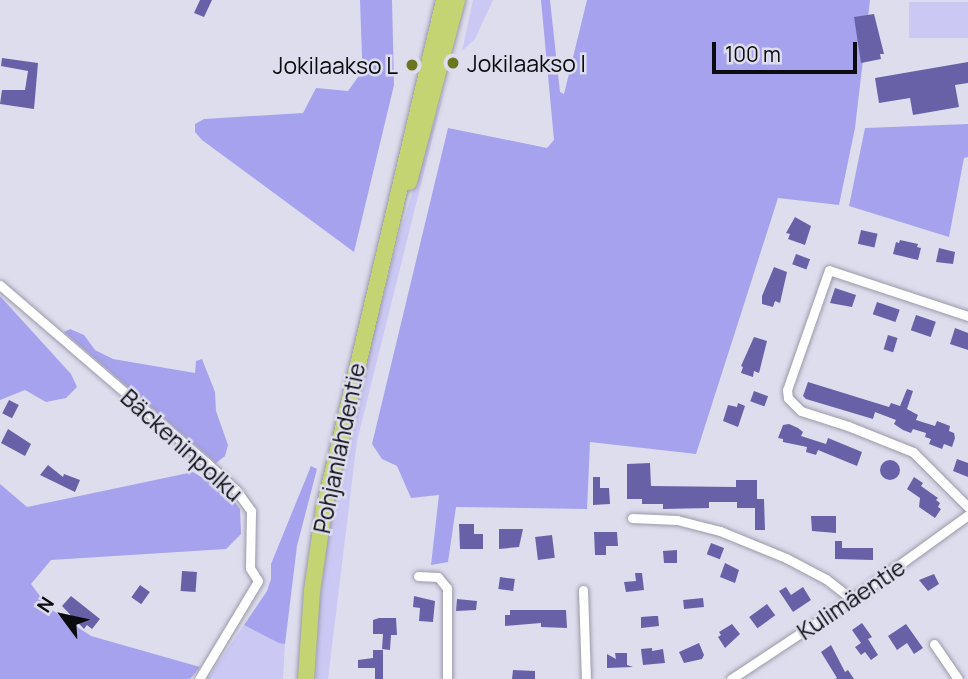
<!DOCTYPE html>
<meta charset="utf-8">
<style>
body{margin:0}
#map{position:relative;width:968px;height:679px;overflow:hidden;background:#deddee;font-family:Manrope,sans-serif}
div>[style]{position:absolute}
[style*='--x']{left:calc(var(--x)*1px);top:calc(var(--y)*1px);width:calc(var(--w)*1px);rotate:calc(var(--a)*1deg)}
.green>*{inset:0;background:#cbc9f4;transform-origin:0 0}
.forest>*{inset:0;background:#a7a2ee}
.building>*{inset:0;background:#6861a8;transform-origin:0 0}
.round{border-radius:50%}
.roads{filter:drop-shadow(0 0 2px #9a99a9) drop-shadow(0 0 2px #9a99a9)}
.street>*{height:9px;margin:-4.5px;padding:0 4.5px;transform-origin:4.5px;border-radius:4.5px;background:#fff}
.highway>*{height:16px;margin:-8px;padding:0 8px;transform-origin:8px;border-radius:8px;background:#c5d473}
.dots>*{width:19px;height:19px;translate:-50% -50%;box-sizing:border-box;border:4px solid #deddee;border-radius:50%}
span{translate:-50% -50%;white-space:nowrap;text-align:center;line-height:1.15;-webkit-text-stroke:5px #deddee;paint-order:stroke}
.poi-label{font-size:23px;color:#0b0b10}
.left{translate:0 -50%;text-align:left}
.right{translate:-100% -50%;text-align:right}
.street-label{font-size:23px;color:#0b0b10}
.north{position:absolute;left:28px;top:581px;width:70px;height:70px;-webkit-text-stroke:5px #deddee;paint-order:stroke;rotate:303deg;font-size:19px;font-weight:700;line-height:28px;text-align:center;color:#0b0b10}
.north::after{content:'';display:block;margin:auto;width:24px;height:32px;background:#0b0b10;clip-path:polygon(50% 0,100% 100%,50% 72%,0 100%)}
.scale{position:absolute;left:712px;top:42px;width:145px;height:32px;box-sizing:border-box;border:4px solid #0b0b10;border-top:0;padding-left:9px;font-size:21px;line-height:24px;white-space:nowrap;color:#0b0b10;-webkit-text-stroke:5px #deddee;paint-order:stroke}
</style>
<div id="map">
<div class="green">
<div style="clip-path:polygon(473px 0,493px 0,475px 39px,462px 51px)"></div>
<div style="left:968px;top:2px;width:36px;height:59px;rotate:90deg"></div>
<div style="clip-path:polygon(445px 88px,357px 441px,328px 679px,316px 679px,319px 607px,332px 508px,362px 377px,399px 235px)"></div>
<div style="clip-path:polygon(244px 625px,285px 644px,283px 679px,207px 679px)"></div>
</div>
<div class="forest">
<div style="clip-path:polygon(360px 0,392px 0,394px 85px,354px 252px,202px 140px,195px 132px,195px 124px,204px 119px,303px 113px,316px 88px,348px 91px,358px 77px,362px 57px)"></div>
<div style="clip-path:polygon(541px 0,550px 0,560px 92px,564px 94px,587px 0,870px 0,855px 128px,839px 205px,778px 198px,696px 454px,590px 442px,587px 509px,456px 507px,448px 562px,431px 565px,439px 495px,411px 498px,397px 466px,382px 459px,372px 444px,448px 128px,547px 148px,554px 140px)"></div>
<div style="clip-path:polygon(968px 124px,968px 157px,964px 158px,949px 237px,849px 206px,865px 128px)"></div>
<div style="clip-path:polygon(0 296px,71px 374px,77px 387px,66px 398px,46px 402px,25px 390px,0 400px)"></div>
<div style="clip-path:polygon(70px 329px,84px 335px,95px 350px,113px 359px,195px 373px,196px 361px,202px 359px,215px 392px,216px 411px,228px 445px,225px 456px,216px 463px,64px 332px)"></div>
<div style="clip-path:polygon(311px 466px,317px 469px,297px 546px,285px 644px,279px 643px,244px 625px,267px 591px,271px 579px,271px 564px)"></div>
<div style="clip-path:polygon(193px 472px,229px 494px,240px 509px,241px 534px,226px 549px,51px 560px,31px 584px,49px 608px,91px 636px,200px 667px,190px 679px,0 679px,0 484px,27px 507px)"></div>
</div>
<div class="building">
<div style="clip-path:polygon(200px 0,212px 0,204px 17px,194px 13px)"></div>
<div style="clip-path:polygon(874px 14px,884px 54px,880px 54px,881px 59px,861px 63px,854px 17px)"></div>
<div style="clip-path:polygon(2px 58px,38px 63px,34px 109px,0 104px,2px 90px,25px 90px,28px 71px,1px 66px)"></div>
<div style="clip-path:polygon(968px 62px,968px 83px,955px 85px,959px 107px,913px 115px,910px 98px,879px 103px,875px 78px)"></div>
<div style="clip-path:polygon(795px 217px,811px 226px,805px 245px,788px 239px,790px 234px,786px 233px)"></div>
<div style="left:861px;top:230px;width:17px;height:14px;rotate:13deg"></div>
<div style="clip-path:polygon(900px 240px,918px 244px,917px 247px,921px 248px,918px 260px,893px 254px,896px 242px,899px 243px)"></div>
<div style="clip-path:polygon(939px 248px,955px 252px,953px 264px,936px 262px)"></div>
<div style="left:796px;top:254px;width:15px;height:11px;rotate:20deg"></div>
<div style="clip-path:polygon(774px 267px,787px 272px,780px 303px,775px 301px,773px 307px,762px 304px,762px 296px)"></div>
<div style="clip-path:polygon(835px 288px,856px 295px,852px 307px,830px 303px)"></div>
<div style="left:877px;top:302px;width:24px;height:13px;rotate:19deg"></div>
<div style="left:916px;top:315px;width:21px;height:16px;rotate:19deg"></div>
<div style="clip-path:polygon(955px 328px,968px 333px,968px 350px,950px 344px)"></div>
<div style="left:888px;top:335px;width:10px;height:15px;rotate:17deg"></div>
<div style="clip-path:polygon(754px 337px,767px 341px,759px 373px,754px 371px,753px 377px,741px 373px,743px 367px,741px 366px)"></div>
<div style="clip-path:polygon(808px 382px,889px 407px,891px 403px,900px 406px,907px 389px,913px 391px,907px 409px,918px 415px,916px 420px,935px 426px,937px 421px,950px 426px,949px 431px,954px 433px,955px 438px,952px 447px,944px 444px,942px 449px,929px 444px,931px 439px,925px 437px,926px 433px,913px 429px,911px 433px,903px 430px,894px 424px,896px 420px,875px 412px,873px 419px,806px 399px,803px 396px)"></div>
<div style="left:754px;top:391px;width:15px;height:11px;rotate:20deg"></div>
<div style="left:9px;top:400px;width:11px;height:15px;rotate:27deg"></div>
<div style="clip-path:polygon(738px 403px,745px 406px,738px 427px,723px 421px,728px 405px,737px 407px)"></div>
<div style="clip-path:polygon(789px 424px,798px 428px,803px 432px,801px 436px,826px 444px,828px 438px,862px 452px,857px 466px,818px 450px,816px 455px,806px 452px,807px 447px,783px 442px,783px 439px,778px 438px,783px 425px)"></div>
<div style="clip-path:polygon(8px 429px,31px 444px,25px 456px,1px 443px)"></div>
<div style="clip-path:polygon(957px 459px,968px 463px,968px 477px,953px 471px)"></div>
<div class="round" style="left:880px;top:460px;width:20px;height:20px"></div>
<div style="clip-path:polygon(650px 463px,651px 486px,736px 487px,736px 480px,757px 480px,757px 499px,764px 499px,765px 530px,755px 530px,755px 508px,737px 508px,737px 502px,709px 502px,709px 508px,663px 509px,663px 504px,642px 504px,642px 499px,627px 499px,627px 464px)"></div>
<div style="clip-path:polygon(48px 465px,63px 477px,64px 474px,80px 480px,75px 492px,40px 475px)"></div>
<div style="clip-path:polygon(593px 477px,600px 477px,600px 488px,609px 488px,610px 504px,593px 505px)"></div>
<div style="clip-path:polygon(914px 477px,923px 483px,921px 486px,938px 498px,936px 500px,940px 503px,938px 507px,941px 509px,935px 518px,919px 507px,920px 498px,907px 489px)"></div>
<div style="clip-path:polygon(811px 516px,836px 516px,836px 533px,812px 531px)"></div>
<div style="clip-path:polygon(459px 524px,474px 524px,474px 534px,483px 534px,483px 549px,460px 549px)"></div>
<div style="clip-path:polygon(499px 529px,523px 529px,519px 547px,499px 549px)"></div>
<div style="clip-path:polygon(594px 532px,617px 532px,618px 546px,606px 546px,606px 555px,595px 555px)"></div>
<div style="left:552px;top:535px;width:23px;height:17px;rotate:83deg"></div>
<div style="clip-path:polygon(835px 541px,842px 541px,842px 548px,873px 548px,873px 560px,835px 559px)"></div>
<div style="left:711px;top:543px;width:14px;height:12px;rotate:21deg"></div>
<div style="clip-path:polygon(677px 550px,677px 563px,664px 563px,663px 551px)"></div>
<div style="clip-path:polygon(725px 563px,739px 570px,735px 583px,720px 577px)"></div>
<div style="left:182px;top:571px;width:15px;height:20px;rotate:4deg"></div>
<div style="clip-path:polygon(635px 573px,642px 573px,644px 590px,626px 592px,624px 582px,636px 581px)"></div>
<div style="clip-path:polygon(934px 574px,939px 584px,928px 591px,919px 580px)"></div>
<div style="left:500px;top:577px;width:15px;height:12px;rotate:8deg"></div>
<div style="left:140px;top:585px;width:12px;height:15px;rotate:35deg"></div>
<div style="clip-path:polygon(786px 587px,791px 595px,803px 587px,811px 600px,793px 612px,779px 591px)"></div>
<div style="clip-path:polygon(71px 596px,100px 619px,92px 629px,87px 625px,84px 629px,62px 606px)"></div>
<div style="clip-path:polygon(414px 596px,435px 601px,433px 622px,419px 621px,420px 608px,413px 607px)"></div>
<div style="left:703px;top:598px;width:9px;height:20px;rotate:84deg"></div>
<div style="clip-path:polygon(457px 599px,477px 601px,476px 610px,456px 611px)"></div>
<div style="left:767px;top:604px;width:14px;height:22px;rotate:54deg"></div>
<div style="clip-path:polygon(510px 610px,566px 610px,567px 628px,541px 627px,541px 623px,505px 626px,505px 615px,510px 615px)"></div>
<div style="clip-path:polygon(654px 616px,658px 616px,659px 626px,641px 628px,641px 617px)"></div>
<div style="clip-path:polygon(379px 618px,396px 618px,397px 635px,391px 635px,390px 650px,382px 649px,383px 634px,373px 634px,373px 620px)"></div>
<div style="clip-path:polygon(862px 623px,872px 637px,868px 639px,878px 655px,871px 660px,865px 652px,861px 655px,855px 647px,861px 643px,852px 630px)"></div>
<div style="clip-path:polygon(732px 624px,740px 634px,725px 648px,718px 637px,721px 635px,719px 632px)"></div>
<div style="clip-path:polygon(906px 624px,923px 648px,914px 654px,907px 643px,897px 650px,888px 636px)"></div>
<div style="clip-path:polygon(699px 643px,704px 655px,702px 659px,684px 663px,679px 652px)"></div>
<div style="clip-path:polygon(831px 645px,845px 672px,848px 670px,854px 679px,835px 679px,837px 678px,821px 652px)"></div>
<div style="clip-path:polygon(652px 648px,652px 651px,663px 649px,665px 663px,643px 665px,641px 649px)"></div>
<div style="clip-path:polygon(373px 650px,383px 650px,383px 679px,375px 679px,375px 668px,358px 668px,358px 660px,373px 658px)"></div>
<div style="clip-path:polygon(615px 653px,627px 653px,627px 665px,633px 667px,607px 668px,607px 654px,616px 659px)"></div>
<div style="clip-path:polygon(513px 670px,535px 671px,535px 679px,512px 679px)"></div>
</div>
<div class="roads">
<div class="street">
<div style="--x:0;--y:285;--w:272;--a:40.7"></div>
<div style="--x:206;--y:462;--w:41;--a:43"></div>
<div style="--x:236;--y:490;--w:26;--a:54"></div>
<div style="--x:251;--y:511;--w:57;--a:91"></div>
<div style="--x:250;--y:568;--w:15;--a:58"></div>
<div style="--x:258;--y:581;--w:114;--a:121"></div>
<div style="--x:968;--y:316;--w:146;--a:-161.7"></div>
<div style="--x:829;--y:270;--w:127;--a:109.3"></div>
<div style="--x:787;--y:390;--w:8;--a:83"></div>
<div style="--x:788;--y:398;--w:18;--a:45"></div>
<div style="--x:801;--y:411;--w:49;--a:17.7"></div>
<div style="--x:848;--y:426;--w:70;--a:21.8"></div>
<div style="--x:913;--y:452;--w:78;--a:45"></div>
<div style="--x:632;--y:518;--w:45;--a:2.5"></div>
<div style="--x:677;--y:520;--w:44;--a:14.3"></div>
<div style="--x:720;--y:531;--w:71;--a:22.2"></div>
<div style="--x:786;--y:558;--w:45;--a:27.7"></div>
<div style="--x:826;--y:579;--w:33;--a:38"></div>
<div style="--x:418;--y:576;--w:20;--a:3"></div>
<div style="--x:438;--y:577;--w:14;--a:51"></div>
<div style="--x:447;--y:588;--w:91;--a:90"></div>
<div style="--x:583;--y:590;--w:89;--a:88.1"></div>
<div style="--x:934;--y:644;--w:42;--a:55.6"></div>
<div style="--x:731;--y:679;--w:145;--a:-33.5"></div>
<div style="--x:852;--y:599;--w:143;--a:-35.9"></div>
</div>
<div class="highway">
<div style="--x:409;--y:182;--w:188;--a:-75.2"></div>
<div style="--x:306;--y:679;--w:88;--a:-86.1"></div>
<div style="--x:312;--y:591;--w:83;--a:-81.7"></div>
<div style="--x:324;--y:509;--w:523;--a:-76.73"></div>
</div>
</div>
<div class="dots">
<div style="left:453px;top:63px;background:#6c7621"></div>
<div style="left:412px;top:65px;background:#6c7621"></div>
</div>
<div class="poi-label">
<span class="left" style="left:467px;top:63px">Jokilaakso I</span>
<span class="right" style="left:398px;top:65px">Jokilaakso L</span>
</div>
<div class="street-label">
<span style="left:182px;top:445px;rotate:42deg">Bäckeninpolku</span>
<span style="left:339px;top:448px;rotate:-78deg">Pohjanlahdentie</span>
<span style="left:851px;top:599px;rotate:-34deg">Kulimäentie</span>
</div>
<div class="north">N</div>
<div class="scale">100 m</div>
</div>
